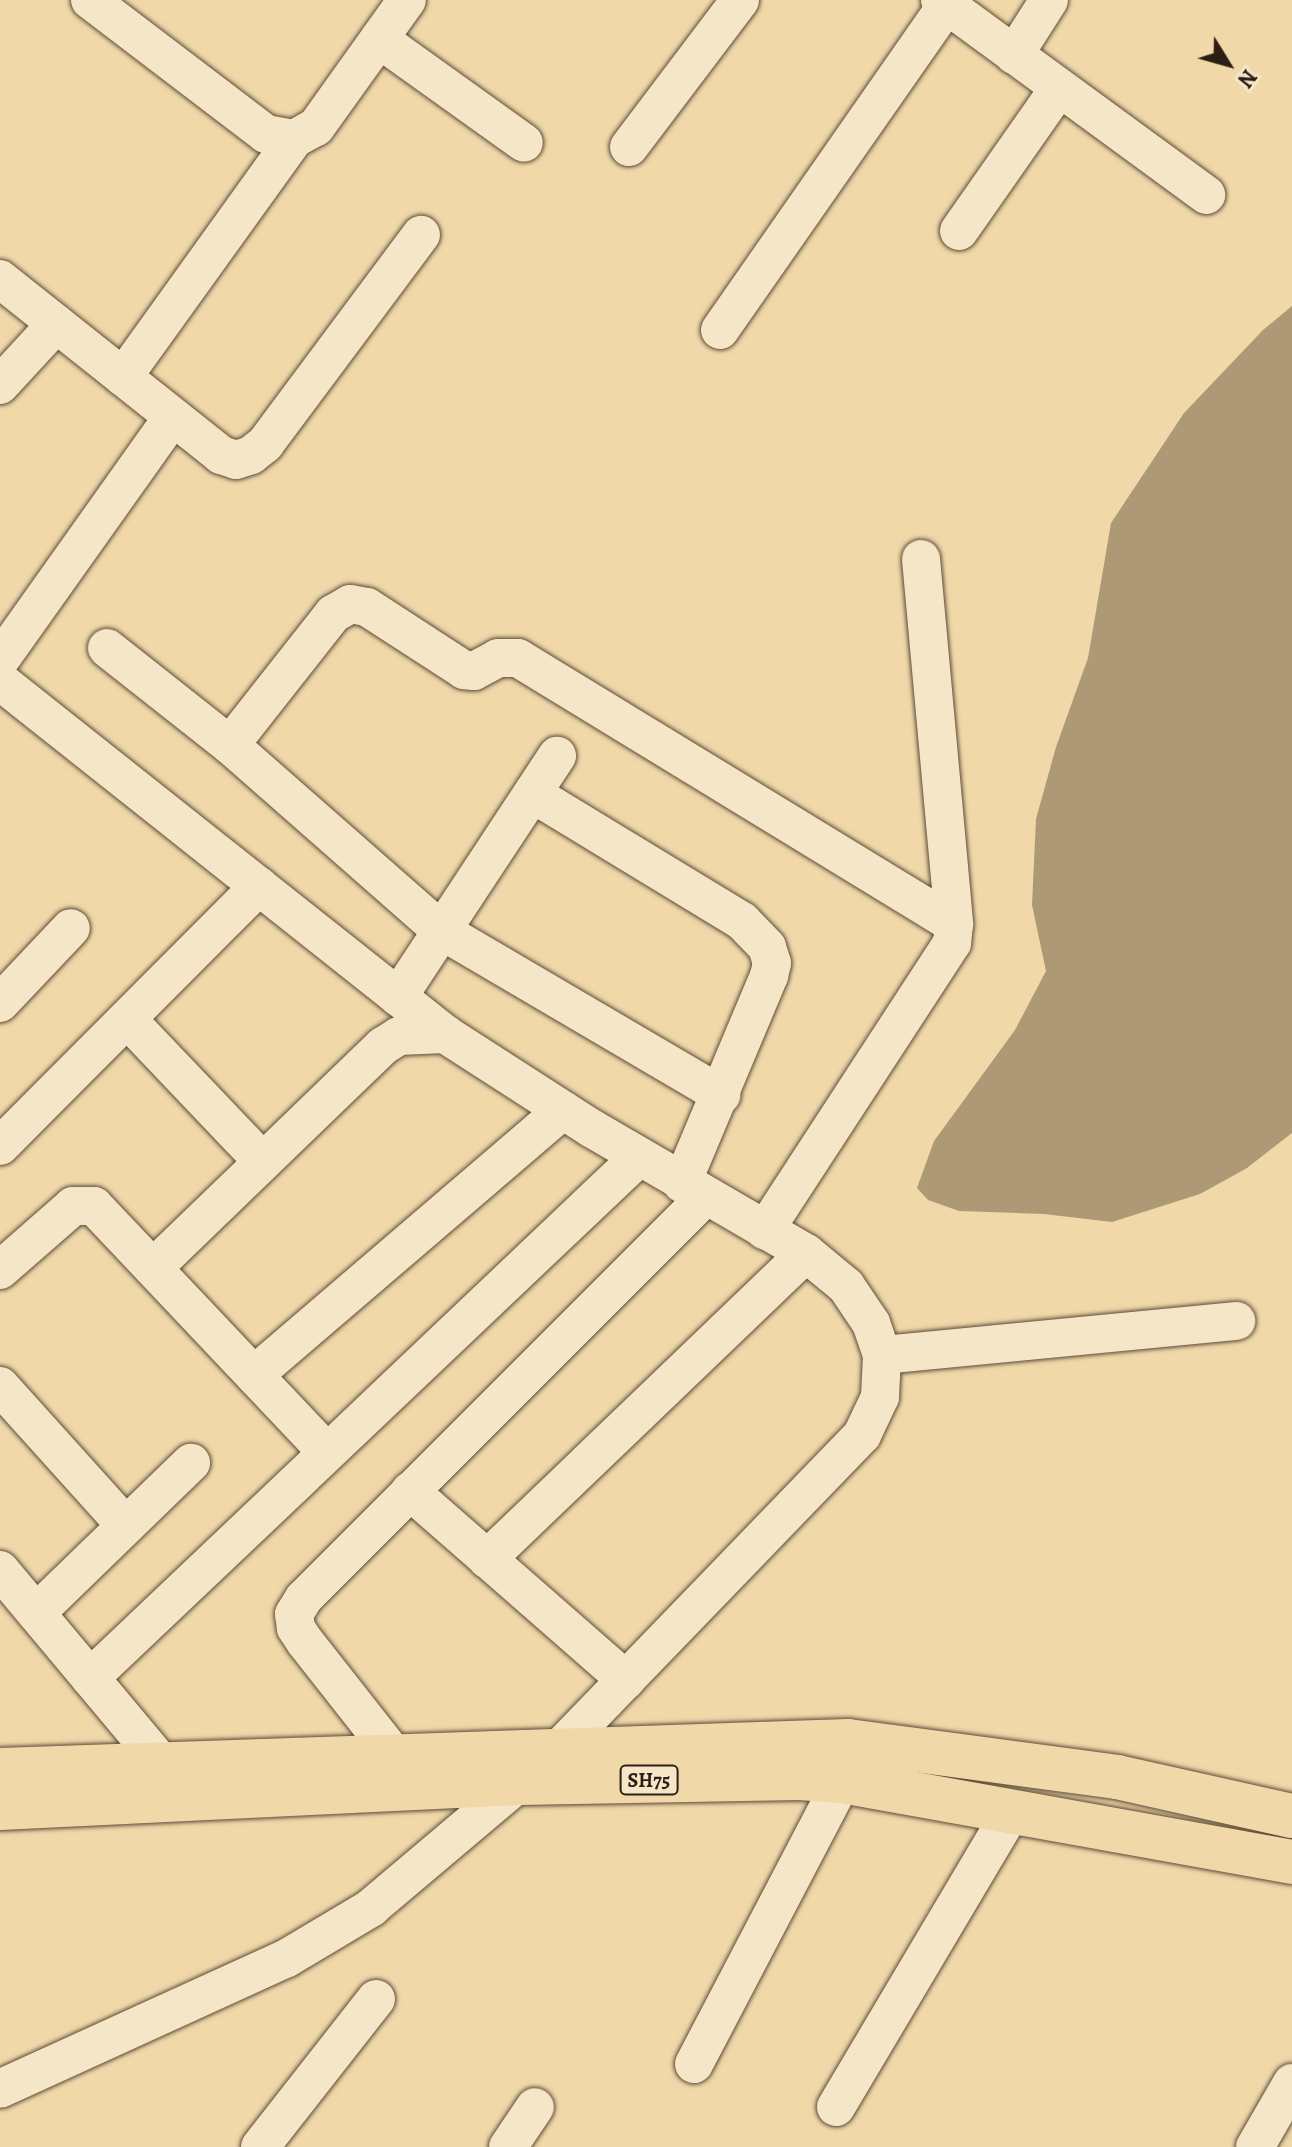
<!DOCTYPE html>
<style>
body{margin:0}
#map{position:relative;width:1292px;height:2147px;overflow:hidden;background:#f0d8a9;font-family:Alegreya,serif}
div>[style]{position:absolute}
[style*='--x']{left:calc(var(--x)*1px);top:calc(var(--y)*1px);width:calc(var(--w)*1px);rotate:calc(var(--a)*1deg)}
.water>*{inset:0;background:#ad9976}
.roads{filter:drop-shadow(0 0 2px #5d4c38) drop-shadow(0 0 2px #5d4c38)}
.minor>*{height:38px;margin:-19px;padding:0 19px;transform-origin:19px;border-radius:19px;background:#f5e6c7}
.major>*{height:44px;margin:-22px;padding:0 22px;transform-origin:22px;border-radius:22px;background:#f0d8a9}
span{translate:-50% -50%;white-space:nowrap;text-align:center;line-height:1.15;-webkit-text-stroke:8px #f5e6c7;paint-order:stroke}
.shield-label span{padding:2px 6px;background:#f5e6c7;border:2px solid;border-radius:6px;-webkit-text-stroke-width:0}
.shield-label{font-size:20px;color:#2c1e13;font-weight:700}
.north{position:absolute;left:1188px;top:24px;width:80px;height:80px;-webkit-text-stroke:6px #f5e6c7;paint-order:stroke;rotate:127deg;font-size:22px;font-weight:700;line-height:32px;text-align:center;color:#2c1e13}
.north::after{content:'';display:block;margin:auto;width:28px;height:36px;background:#2c1e13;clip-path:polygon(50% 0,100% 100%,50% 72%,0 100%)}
</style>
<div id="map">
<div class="water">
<div style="clip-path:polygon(1292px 306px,1292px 1133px,1247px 1168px,1200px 1194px,1112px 1222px,1044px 1214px,959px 1211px,928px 1200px,917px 1188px,934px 1141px,1015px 1030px,1046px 971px,1032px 905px,1036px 819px,1056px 747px,1088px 658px,1111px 523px,1184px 413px,1263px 330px)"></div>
</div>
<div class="roads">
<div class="minor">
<div style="--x:90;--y:0;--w:221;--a:37.3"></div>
<div style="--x:266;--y:134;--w:28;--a:10"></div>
<div style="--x:294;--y:139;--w:25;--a:-29"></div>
<div style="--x:316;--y:127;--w:156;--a:-54.4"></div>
<div style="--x:940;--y:0;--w:330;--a:36.2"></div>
<div style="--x:379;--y:39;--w:178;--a:35.6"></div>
<div style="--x:1014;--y:55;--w:65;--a:-57.5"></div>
<div style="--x:629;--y:147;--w:184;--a:-52.9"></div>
<div style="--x:959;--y:231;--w:174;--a:-55"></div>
<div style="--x:0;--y:279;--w:283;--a:38.5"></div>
<div style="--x:221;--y:455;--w:16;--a:18"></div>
<div style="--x:236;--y:460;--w:16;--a:-18"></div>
<div style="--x:251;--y:455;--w:18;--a:-38"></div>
<div style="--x:265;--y:444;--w:261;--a:-53.3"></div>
<div style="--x:720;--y:330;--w:396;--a:-55.1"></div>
<div style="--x:123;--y:377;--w:293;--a:-54.3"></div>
<div style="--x:0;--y:385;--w:83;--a:-47.4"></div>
<div style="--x:921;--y:559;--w:366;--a:84.8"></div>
<div style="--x:107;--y:648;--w:157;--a:38.3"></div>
<div style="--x:230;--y:745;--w:282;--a:41.3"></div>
<div style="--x:442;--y:931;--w:324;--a:30.4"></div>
<div style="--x:0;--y:660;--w:298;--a:-54.6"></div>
<div style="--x:0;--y:681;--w:568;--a:38.42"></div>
<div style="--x:445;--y:1034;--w:174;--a:32.8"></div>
<div style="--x:591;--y:1128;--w:249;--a:30.2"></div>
<div style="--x:806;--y:1253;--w:52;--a:39.5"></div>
<div style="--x:846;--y:1286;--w:45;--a:56"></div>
<div style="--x:871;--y:1323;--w:34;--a:71"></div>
<div style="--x:882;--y:1355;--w:42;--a:92.7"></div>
<div style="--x:880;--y:1397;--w:42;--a:115.3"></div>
<div style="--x:862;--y:1435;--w:435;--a:134"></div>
<div style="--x:560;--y:1748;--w:248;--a:139.8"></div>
<div style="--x:371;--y:1908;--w:98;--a:149.2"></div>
<div style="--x:287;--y:1958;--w:315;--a:155.5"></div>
<div style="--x:230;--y:745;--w:167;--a:-51.8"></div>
<div style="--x:333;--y:614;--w:20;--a:-30"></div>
<div style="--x:350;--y:604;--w:17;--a:10"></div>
<div style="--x:367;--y:607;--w:116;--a:33"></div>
<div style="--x:464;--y:670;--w:10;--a:6"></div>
<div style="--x:474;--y:671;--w:27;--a:-28"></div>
<div style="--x:498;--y:658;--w:20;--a:0"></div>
<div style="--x:518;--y:658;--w:511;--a:31.39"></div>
<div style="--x:954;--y:924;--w:19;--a:96"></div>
<div style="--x:952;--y:943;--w:343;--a:123.1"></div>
<div style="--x:533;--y:794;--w:245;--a:31.3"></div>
<div style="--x:742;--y:921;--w:36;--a:46"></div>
<div style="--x:767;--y:947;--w:17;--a:73"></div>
<div style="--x:772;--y:963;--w:13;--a:103"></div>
<div style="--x:769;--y:976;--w:225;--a:112.8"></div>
<div style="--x:398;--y:997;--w:289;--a:-56.6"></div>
<div style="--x:0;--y:1003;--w:103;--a:-46.6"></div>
<div style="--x:127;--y:1019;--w:197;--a:46.4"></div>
<div style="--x:0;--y:1146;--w:367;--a:-45.1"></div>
<div style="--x:153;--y:1268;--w:320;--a:-44"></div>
<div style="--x:383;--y:1046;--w:19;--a:-32"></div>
<div style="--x:399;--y:1036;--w:46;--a:-2.5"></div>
<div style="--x:0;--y:1270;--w:97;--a:-41.2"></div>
<div style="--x:73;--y:1206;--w:21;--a:0"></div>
<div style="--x:94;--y:1206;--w:339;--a:46.6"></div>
<div style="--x:882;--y:1355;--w:356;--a:-5.5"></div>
<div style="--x:254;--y:1375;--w:407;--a:-40.6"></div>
<div style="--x:0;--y:1386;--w:188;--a:48"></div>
<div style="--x:410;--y:1491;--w:287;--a:41.2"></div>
<div style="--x:487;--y:1559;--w:442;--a:-43.8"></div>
<div style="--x:0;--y:1570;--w:253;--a:50.1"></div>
<div style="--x:36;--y:1613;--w:216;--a:-44.1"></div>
<div style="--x:90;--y:1678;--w:757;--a:-43.5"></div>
<div style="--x:394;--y:1755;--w:144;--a:-128.2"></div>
<div style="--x:305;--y:1642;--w:17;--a:-123"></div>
<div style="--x:296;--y:1628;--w:14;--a:-98"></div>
<div style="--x:294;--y:1614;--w:19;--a:-58"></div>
<div style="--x:304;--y:1598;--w:567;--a:-45"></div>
<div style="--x:694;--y:2064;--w:319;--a:-62.4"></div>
<div style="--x:836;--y:2107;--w:343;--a:-59.3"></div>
<div style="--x:260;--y:2147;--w:188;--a:-51.9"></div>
<div style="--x:508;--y:2147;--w:48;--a:-56"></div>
<div style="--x:1255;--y:2147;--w:74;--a:-60"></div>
</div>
<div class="major">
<div style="--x:0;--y:1770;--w:848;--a:-1.96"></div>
<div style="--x:848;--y:1741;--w:271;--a:7.6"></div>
<div style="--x:1117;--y:1777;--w:179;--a:12.6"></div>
<div style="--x:0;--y:1808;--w:520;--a:-2.76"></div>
<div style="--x:519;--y:1783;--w:281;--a:-1"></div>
<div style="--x:800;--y:1778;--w:42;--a:4.1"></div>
<div style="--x:842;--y:1781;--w:457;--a:10.2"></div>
</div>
</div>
<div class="shield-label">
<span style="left:649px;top:1780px">SH75</span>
</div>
<div class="north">N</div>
</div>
